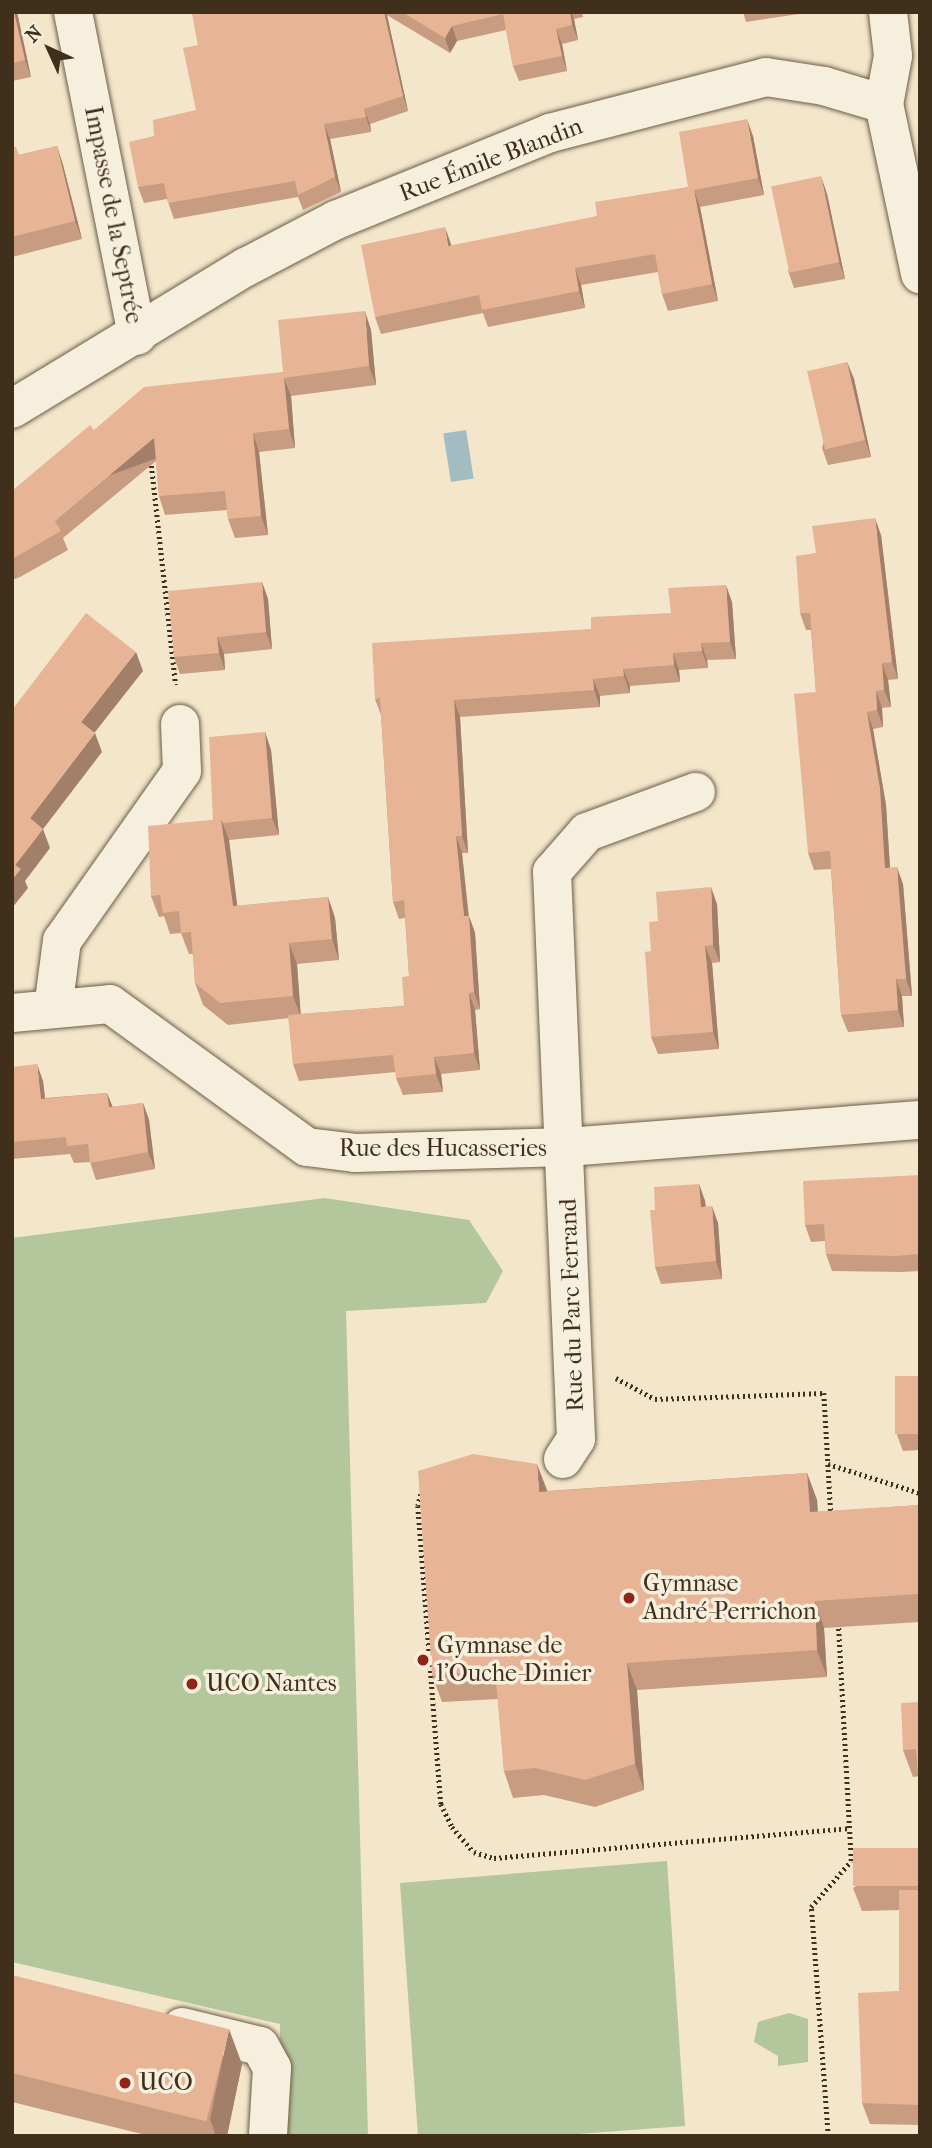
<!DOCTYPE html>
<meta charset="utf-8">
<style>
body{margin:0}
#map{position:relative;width:932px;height:2148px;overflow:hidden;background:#f3e6ca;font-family:"IM FELL French Canon",serif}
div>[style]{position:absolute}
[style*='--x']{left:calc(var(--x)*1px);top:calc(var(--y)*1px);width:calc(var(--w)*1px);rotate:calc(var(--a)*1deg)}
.green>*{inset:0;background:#b4c69c}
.water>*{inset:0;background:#a1bdc1;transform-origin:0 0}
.path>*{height:4.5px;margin-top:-2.25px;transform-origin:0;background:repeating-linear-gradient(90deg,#402f1b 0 2px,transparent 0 5.5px)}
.roads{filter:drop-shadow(0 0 2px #6d5d47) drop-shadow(0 0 2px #6d5d47)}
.minor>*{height:38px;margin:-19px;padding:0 19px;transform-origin:19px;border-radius:19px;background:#f7efdd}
.wall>*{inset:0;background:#c79c80}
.shaded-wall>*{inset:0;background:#a27f68;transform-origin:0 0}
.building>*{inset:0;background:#e7b595;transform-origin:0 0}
.dots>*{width:19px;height:19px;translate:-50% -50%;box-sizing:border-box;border:4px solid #f7efdd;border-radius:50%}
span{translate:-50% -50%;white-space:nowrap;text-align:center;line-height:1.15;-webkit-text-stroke:7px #f7efdd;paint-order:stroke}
.street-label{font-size:24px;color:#402f1b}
.poi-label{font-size:24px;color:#402f1b}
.left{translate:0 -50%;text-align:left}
.frame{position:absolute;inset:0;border:14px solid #402f1b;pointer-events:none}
.north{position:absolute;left:14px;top:14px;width:70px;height:70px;-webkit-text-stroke:5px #f7efdd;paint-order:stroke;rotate:315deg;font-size:19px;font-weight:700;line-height:28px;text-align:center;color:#402f1b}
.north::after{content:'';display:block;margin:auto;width:24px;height:32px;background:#402f1b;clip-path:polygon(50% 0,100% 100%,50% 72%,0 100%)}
</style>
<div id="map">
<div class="green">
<div style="clip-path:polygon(325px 1198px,469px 1220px,503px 1271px,486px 1303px,346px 1311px,368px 2136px,278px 2136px,280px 2024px,12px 1962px,12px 1238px)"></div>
<div style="clip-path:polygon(667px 1861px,685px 2126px,551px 2136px,418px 2136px,400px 1883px)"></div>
<div style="clip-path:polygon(789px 2013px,808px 2019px,808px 2062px,778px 2066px,778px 2056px,754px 2042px,758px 2022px)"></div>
</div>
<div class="water">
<div style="left:466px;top:430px;width:49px;height:23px;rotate:81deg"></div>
</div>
<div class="path">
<div style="--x:151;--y:460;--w:226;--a:83.7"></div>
<div style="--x:616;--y:1378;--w:44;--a:28.3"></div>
<div style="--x:655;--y:1399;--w:169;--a:-2"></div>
<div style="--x:824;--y:1393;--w:121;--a:86.7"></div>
<div style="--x:828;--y:1464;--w:96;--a:17.5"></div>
<div style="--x:421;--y:1494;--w:12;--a:104"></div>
<div style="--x:418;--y:1506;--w:299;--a:85.6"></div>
<div style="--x:441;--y:1804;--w:25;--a:64"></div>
<div style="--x:452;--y:1827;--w:33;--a:49"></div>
<div style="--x:474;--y:1852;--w:21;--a:17"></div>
<div style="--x:494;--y:1858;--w:357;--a:-4.8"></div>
<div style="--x:828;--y:2136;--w:230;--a:-94.2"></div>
<div style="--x:811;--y:1907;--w:61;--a:-49"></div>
<div style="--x:851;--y:1861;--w:237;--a:-93.1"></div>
</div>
<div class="roads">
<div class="minor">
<div style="--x:73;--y:12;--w:330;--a:78.8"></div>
<div style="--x:888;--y:12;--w:44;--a:83.5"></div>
<div style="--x:893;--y:56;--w:49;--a:100.6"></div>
<div style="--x:884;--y:104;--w:174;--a:78"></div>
<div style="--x:12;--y:409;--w:274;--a:-31.3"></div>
<div style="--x:246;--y:267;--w:102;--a:-27.6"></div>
<div style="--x:336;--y:220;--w:231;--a:-22.1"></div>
<div style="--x:550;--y:133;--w:223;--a:-14.5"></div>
<div style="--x:766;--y:77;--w:59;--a:8.8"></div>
<div style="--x:824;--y:86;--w:63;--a:16.7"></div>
<div style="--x:53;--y:1009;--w:69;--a:-82.5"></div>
<div style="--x:62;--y:941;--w:208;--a:-54.8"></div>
<div style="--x:182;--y:771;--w:47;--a:-92.4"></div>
<div style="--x:12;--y:1013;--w:98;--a:-5.2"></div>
<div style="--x:110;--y:1004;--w:243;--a:36"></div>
<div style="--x:307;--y:1147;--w:48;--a:7.1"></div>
<div style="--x:355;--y:1153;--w:212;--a:-1.6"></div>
<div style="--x:567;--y:1147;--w:354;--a:-4.4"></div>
<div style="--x:563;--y:1459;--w:24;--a:-57"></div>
<div style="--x:576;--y:1439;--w:568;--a:-92.42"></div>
<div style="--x:552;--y:872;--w:53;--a:-48.8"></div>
<div style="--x:587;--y:832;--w:116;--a:-20.2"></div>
<div style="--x:182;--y:2027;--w:80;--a:13.7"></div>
<div style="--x:260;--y:2046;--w:25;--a:61"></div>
<div style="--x:272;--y:2068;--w:68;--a:93.4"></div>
</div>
</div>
<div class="wall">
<div style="clip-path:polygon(12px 12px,17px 12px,31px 77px,12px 81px)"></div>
<div style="clip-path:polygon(192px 12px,582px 12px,583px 17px,574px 19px,578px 40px,562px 44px,567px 71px,519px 81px,513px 66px,506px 30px,457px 41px,450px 53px,387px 15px,408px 111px,370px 124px,371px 132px,330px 139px,341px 192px,303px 210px,298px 197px,174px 219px,167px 199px,144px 203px,138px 187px,154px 136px,196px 110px,198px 45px)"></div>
<div style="clip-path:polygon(743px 12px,812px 12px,746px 22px)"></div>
<div style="clip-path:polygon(753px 136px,764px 195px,700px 207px,718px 301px,668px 311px,662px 294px,658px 272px,581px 285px,585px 308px,488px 327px,483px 313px,381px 334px,375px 317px,597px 216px,688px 187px)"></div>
<div style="clip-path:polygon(57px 146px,63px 165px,82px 239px,12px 257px,12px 147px,19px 155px)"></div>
<div style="clip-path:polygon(827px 194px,845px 279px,794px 288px,788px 271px)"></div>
<div style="clip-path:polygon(371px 330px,376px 385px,291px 396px,295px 448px,259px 452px,268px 535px,235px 538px,228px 519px,227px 510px,165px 515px,159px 496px,156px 461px,63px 538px,68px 550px,20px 577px,12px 580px,12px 491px,94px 430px,283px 372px)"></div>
<div style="clip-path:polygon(847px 362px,854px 379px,871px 457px,828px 465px,822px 448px)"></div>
<div style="clip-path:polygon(881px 535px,898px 679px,888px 680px,891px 707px,882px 708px,883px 727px,873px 729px,886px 805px,890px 868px,903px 884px,912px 996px,902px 996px,904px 1027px,848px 1032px,841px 1015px,831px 869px,814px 870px,808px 853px,816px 692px,811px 630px,806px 630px,800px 613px,816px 553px)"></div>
<div style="clip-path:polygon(262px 582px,268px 599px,272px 649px,224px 654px,225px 670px,180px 674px,174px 657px)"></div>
<div style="clip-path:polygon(732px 602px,736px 659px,707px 660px,708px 668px,679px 670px,680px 682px,630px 686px,630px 693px,600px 696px,600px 707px,460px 717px,468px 853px,462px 853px,469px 916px,475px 933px,480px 1009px,475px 1010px,480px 1070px,441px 1074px,443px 1092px,403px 1095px,396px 1078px,396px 1072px,299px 1081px,293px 1064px,289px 1018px,228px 1025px,203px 1005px,195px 983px,193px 954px,189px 954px,181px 933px,170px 934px,164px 916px,159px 917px,151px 896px,213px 820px,265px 732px,271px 750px,279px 835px,229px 840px,237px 906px,328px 897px,335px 918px,339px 960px,297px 964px,300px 1014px,404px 1006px,409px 976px,405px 918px,399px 919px,393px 902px,381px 715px,375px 699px,591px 629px)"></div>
<div style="clip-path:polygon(717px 904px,720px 962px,712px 963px,719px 1049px,658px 1054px,651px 1037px,658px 921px)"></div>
<div style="clip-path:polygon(12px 1063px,14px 1067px,43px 1081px,45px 1098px,107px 1093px,112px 1107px,143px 1103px,149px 1120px,155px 1169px,96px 1180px,90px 1162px,74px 1163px,70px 1154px,12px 1159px)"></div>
<div style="clip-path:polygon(920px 1175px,920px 1271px,901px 1272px,832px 1271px,826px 1254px,825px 1241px,811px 1242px,805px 1225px)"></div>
<div style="clip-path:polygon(699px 1184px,705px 1201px,706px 1207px,718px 1223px,722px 1279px,661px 1284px,655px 1267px,655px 1210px)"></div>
<div style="clip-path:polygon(920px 1376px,920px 1450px,903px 1451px,897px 1435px)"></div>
<div style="clip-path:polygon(807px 1473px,817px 1500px,818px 1512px,920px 1505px,920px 1622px,824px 1628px,827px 1677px,637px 1690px,644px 1790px,595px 1807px,544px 1795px,513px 1798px,504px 1771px,498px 1699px,442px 1702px,432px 1675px,547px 1491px)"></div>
<div style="clip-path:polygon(920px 1702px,920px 1779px,919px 1776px,913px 1777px,903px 1750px)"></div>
<div style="clip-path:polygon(920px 1848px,920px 2125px,870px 2124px,862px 2103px,899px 1991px,899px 1910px,862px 1911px,853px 1888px)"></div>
<div style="clip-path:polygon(12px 1975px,242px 2064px,227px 2136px,150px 2136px,12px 2102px)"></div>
</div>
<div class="shaded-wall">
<div style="clip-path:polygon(14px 12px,17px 12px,31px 77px,25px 60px)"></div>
<div style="clip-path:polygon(384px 12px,386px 12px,387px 15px,408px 111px,403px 96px)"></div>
<div style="clip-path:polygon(570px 12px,571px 12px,574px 19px,578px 40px,572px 25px)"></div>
<div style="clip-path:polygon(452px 26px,457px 41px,450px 53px,445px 38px)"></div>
<div style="clip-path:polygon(556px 29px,562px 44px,567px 71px,562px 56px)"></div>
<div style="clip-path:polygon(364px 109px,370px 124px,371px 132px,366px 117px)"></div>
<div style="clip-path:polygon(747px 119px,753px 136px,764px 195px,758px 178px)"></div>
<div style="clip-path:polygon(324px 124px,330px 139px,341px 192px,335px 177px)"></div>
<div style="clip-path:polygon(57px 146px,63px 165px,82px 239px,75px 221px)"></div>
<div style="clip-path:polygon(821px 176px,827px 194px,845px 279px,839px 262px)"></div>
<div style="clip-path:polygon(694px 190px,700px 207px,718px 301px,712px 284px)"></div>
<div style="clip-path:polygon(445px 227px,451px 244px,455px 263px,448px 246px)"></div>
<div style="clip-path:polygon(575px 268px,581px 285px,585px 308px,579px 291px)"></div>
<div style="clip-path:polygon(365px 311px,371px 330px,376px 385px,369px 366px)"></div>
<div style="clip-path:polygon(847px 362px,854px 379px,871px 457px,865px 440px)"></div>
<div style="clip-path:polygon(284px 378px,291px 396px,295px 448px,289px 429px)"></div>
<div style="clip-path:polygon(253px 433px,259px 452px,268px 535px,261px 516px)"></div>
<div style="left:154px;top:438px;width:20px;height:129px;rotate:70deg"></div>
<div style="clip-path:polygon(875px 518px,881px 535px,898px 679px,892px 662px)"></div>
<div style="clip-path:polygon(262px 582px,268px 599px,272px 649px,266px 632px)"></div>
<div style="clip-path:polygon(726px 585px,732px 602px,736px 659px,730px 642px)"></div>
<div style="clip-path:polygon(217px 637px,224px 654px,225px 670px,219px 653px)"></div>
<div style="clip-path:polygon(701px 643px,707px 660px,708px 668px,702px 651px)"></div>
<div style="clip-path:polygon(136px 652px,143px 671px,88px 741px,81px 722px)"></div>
<div style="clip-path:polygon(673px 653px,679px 670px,680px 682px,674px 665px)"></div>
<div style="clip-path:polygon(882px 663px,888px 680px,891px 707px,884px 690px)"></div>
<div style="clip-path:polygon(623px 669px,630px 686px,630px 693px,624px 676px)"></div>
<div style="clip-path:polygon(593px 679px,600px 696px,600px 707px,594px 690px)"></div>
<div style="clip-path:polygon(876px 691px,882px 708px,883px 727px,877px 710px)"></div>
<div style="clip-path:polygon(454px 700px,460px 717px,468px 853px,462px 836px)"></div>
<div style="clip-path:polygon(867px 712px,873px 729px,886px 805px,891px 885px,885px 868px)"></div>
<div style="clip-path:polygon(265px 732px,271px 750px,279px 835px,272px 818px)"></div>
<div style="clip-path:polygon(95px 733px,102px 752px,37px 837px,30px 818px)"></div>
<div style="clip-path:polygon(221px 819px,229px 840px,240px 927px,233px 906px)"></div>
<div style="clip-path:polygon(43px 829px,50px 848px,25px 881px,28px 888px,12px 908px,12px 880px,15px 865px)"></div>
<div style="clip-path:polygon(456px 836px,462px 853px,470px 932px,469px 916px,475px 933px,480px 1009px,474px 992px,464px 916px)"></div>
<div style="clip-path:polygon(897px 867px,903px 884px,912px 996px,906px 979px)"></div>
<div style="clip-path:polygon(711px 887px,717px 904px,720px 962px,713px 945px)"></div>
<div style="clip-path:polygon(328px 897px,335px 918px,339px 960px,332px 939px)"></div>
<div style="clip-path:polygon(289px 943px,297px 964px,301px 1017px,293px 996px)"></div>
<div style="clip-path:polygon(705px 946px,712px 963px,719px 1049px,713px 1032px)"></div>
<div style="clip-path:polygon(896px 979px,902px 996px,904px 1027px,898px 1010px)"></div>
<div style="clip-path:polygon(469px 993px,475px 1010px,480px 1070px,474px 1053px)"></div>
<div style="clip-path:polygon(434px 1057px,441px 1074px,443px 1092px,436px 1074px)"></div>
<div style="clip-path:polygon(37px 1064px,43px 1081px,47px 1116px,41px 1099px)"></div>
<div style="clip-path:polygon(107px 1093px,114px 1110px,109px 1107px)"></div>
<div style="clip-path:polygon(143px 1103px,149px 1120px,155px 1169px,148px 1152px)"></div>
<div style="clip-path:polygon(699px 1184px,705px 1201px,707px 1224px,701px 1207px)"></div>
<div style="clip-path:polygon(712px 1206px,718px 1223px,722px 1279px,716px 1261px)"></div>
<div style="clip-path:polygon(537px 1464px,547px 1490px,549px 1519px,539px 1492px)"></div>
<div style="clip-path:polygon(807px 1473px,817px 1500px,819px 1539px,810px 1512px)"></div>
<div style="clip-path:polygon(815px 1601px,824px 1628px,827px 1677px,817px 1650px)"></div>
<div style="clip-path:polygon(627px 1663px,637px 1690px,644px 1790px,635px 1764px)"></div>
<div style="clip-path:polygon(229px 2029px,242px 2064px,227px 2136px,216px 2136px,210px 2119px)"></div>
</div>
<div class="building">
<div style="clip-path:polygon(12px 12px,14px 12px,25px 60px,12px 63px)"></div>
<div style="clip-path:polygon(192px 12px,384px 12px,403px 96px,364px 109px,366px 117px,324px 124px,335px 177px,298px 195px,295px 181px,168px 203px,164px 183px,138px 187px,129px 142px,154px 136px,153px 120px,196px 110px,183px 48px,198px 45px)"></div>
<div style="clip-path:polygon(402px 12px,570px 12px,572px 25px,556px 29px,562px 56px,513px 66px,503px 14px,452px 26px,445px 38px)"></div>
<div style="clip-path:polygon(747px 119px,758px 178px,694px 190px,712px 284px,662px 294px,655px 254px,575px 268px,579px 291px,482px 310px,479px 295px,375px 317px,361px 245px,445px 227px,448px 246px,597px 216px,595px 202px,688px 187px,679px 132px)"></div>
<div style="clip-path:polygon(57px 146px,75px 221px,12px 237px,12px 147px,16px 147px,19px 155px)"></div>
<div style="left:821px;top:176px;width:88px;height:51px;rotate:78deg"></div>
<div style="clip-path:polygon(365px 311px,369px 366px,284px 378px,289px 429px,253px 433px,261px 516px,228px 519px,225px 491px,159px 496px,154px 438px,55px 521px,61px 531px,12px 559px,12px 491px,90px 425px,94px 430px,144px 387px,283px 372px,278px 320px)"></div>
<div style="left:847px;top:362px;width:80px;height:41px;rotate:77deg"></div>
<div style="clip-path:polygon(875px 518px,892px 662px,882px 663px,884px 690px,876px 691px,877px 710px,867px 712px,880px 788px,885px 868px,897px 867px,906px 979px,896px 979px,898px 1010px,841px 1015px,830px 851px,808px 853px,794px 694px,816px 692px,810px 613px,800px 613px,796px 556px,816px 553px,812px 526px)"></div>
<div style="clip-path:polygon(262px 582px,266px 632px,217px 637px,219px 653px,174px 657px,168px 591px)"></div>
<div style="clip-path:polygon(726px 585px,730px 642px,701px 643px,702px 651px,673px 653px,674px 665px,623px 669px,624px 676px,593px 679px,594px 690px,454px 700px,462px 836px,456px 836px,464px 916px,469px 916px,474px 992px,469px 993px,474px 1053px,434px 1057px,436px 1074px,396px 1078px,393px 1055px,293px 1064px,288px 1015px,404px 1006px,402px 977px,409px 976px,404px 900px,393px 902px,380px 698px,375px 699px,372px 643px,591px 629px,591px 617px,671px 613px,668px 588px)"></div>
<div style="clip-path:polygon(86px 613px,136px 652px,81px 722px,95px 733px,30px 818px,43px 829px,15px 865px,21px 869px,12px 880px,12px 710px)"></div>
<div style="clip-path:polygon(265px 732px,272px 818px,223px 823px,221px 819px,213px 820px,209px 737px)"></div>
<div style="clip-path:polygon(221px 819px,233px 906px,328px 897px,332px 939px,289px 943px,293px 996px,220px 1003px,195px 983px,191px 932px,181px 933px,179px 911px,163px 913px,160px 895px,151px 896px,148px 826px)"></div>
<div style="clip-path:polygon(711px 887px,713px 945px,705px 946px,713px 1032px,651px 1037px,645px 952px,651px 951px,649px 922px,658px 921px,656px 892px)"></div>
<div style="clip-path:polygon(37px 1064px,41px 1099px,107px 1093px,109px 1107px,143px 1103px,148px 1152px,90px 1163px,88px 1144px,67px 1146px,66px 1137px,12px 1142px,12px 1067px)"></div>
<div style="clip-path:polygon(920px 1175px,920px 1254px,895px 1256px,826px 1254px,824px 1224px,805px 1225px,803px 1181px)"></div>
<div style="clip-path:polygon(699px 1184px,701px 1207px,712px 1206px,716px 1261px,655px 1267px,650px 1210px,655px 1210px,654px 1187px)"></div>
<div style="left:920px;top:1376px;width:58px;height:25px;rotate:90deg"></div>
<div style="clip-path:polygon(473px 1454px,537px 1464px,539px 1492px,807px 1473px,810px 1512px,920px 1505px,920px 1622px,918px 1594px,815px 1601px,817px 1650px,627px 1663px,635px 1764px,585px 1780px,535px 1768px,504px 1771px,495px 1671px,432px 1675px,418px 1471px)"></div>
<div style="clip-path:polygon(920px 1702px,920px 1774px,918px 1774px,916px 1749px,903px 1750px,901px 1703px)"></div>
<div style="left:920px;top:1848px;width:38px;height:67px;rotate:90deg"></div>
<div style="clip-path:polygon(899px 1890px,920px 1890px,920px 2105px,862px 2103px,858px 1993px,899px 1991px)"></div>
<div style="left:12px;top:1975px;width:224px;height:95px;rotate:14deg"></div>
</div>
<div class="dots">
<div style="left:629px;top:1598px;background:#8f2418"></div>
<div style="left:423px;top:1660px;background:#8f2418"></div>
<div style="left:192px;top:1684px;background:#8f2418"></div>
<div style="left:125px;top:2083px;background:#8f2418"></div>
</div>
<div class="street-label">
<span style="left:491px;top:160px;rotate:-21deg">Rue Émile Blandin</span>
<span style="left:113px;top:215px;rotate:79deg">Impasse de la Septrée</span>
<span style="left:443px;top:1149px">Rue des Hucasseries</span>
<span style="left:572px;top:1305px;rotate:-92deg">Rue du Parc Ferrand</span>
</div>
<div class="poi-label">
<span class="left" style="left:643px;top:1598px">Gymnase<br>André-Perrichon</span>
<span class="left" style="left:437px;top:1660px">Gymnase de<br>l'Ouche-Dinier</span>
<span class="left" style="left:206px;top:1684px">UCO Nantes</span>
<span class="left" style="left:139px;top:2083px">UCO</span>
</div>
<div class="frame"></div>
<div class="north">N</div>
</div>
